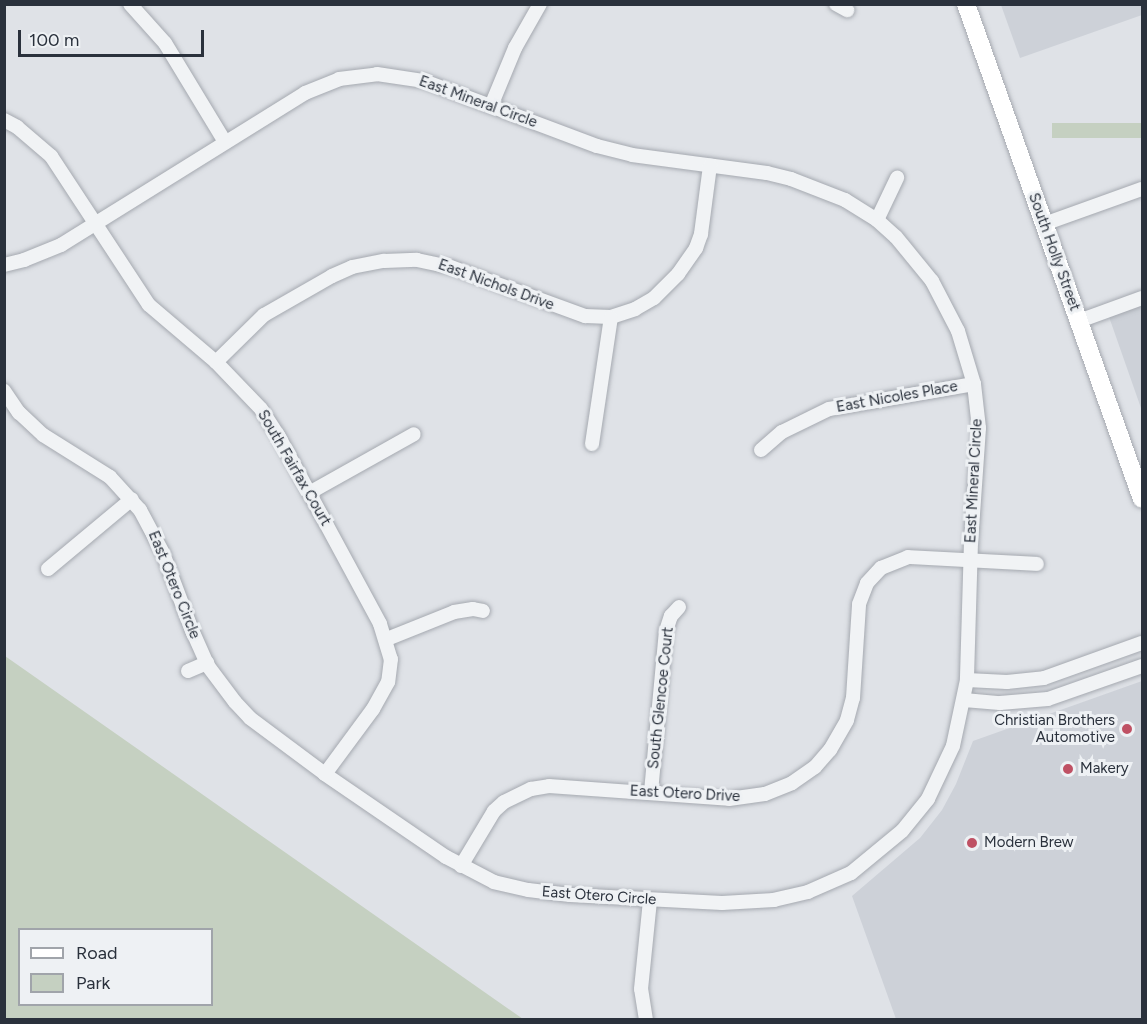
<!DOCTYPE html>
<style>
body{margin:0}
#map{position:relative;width:1147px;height:1024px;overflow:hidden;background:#dfe2e7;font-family:Figtree,sans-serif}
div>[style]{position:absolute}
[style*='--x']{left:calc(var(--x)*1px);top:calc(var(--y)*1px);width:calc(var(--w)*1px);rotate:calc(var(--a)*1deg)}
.built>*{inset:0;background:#cdd1d8}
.green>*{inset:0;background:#c5d0c1;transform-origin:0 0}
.roads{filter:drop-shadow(0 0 2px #a5a9b0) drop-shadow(0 0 2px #a5a9b0)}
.minor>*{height:14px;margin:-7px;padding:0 7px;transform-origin:7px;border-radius:7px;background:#f1f3f5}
.major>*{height:18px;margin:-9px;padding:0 9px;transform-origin:9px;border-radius:9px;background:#fff}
.dots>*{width:16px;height:16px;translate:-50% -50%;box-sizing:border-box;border:3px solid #eef1f4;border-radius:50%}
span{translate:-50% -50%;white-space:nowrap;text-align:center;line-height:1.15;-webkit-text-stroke:6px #eef1f4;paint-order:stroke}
.street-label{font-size:15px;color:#2a313c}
.poi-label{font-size:15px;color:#2a313c}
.right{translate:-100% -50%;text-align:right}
.left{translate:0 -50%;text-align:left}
.frame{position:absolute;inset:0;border:6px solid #2a313c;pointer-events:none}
.legend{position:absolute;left:18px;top:928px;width:195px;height:78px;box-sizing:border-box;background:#eef1f4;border:2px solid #a0a4aa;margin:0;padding:8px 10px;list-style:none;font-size:18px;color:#2a313c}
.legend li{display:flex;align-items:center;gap:12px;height:30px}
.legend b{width:30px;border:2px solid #a0a4aa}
.scale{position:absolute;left:18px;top:30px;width:186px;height:27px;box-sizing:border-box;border:3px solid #2a313c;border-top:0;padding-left:8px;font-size:18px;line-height:21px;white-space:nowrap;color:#2a313c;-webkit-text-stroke:4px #eef1f4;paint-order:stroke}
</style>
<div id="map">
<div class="built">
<div style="clip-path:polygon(1001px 5px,1142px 5px,1142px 15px,1020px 58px)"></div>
<div style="clip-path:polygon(1142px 301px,1142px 411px,1108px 314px)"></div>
<div style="clip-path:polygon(1142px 681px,1142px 1019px,896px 1019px,852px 896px,920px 838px,942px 810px,956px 784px,973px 741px)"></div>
</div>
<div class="green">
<div style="left:1142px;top:123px;width:15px;height:90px;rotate:90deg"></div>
<div style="clip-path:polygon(evenodd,4px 656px,5px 656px,523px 1019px,5px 1019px,4px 656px,20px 930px,212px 930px,212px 1004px,20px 1004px,20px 930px)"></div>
</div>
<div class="roads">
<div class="minor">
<div style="--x:130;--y:4;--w:52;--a:48.1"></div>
<div style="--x:165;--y:43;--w:116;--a:58.8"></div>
<div style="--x:836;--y:4;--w:13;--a:29"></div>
<div style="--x:491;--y:106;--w:63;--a:-67.5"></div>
<div style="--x:515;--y:48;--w:51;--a:-60.4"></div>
<div style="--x:4;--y:120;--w:15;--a:28"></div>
<div style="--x:17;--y:127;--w:45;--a:40.5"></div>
<div style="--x:51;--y:156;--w:178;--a:56.7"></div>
<div style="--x:149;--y:305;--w:88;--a:40.4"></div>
<div style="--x:216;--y:362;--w:65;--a:46.2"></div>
<div style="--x:261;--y:409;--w:31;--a:57"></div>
<div style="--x:278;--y:435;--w:215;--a:61.6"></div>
<div style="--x:380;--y:624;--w:37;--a:73"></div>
<div style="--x:391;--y:659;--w:23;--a:97"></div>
<div style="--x:388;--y:682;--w:31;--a:119"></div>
<div style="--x:373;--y:709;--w:81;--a:126.4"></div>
<div style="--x:877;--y:220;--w:47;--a:-64.5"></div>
<div style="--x:1044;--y:224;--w:104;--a:-19.7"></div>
<div style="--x:4;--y:265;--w:21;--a:-14"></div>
<div style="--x:24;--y:260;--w:40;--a:-22"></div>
<div style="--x:61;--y:245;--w:287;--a:-31.9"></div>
<div style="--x:305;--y:93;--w:37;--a:-22"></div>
<div style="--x:339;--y:79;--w:38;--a:-7"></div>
<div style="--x:377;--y:74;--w:48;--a:8.5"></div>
<div style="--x:424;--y:81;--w:185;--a:20.6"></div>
<div style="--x:597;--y:146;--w:36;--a:14"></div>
<div style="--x:632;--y:155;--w:136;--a:7.6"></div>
<div style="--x:767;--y:173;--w:25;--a:14"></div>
<div style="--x:791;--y:179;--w:58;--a:21.3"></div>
<div style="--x:845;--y:200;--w:38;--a:32"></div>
<div style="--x:877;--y:220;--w:25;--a:42"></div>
<div style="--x:896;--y:237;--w:57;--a:50.7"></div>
<div style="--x:932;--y:281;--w:56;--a:62.5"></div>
<div style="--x:958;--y:331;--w:55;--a:73.2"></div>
<div style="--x:974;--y:384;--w:44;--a:83.5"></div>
<div style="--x:979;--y:428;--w:114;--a:94"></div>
<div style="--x:971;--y:542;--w:138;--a:91.7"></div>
<div style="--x:967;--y:680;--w:67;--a:102"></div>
<div style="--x:953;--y:746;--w:59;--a:115.3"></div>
<div style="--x:928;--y:799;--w:41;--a:129.1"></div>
<div style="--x:902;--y:831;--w:66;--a:140.5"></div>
<div style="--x:851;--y:873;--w:47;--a:156.2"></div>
<div style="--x:808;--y:892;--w:35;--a:167"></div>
<div style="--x:774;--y:900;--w:52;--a:176.7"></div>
<div style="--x:722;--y:903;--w:152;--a:-177"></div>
<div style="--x:570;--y:895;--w:42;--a:-173.2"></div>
<div style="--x:528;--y:890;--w:35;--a:-167"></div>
<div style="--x:494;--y:882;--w:54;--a:-152.5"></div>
<div style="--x:446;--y:857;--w:147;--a:-145.6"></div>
<div style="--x:325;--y:774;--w:94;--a:-143.3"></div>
<div style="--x:250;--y:718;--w:22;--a:-133"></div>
<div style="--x:235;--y:702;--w:45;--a:-126.9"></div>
<div style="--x:208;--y:666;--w:36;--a:-114"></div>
<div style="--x:193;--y:633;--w:85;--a:-110.6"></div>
<div style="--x:163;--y:553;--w:49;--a:-118.1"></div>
<div style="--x:140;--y:510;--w:45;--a:-132.3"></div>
<div style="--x:110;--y:477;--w:79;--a:-147.9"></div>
<div style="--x:43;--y:435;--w:33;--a:-137"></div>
<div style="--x:19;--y:413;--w:27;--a:-124"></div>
<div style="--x:1079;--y:321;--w:67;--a:-20.1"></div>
<div style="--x:216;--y:362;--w:67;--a:-44.4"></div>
<div style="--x:264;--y:315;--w:78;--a:-29.8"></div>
<div style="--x:332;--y:276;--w:22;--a:-24"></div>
<div style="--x:352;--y:267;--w:33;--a:-11"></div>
<div style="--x:384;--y:261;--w:33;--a:-2"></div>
<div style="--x:417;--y:260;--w:35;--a:12"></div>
<div style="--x:451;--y:267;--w:143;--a:20.1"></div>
<div style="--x:585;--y:316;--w:26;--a:2"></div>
<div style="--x:611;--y:317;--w:25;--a:-18"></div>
<div style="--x:635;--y:309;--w:22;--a:-30"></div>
<div style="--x:654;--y:298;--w:34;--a:-45"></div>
<div style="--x:678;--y:274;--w:32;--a:-55"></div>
<div style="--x:696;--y:248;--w:15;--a:-70"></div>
<div style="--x:701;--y:234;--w:69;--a:-82.5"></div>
<div style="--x:592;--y:444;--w:128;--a:-81.5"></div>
<div style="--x:761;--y:450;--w:28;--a:-41"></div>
<div style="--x:782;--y:432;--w:52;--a:-26.1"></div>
<div style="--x:829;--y:409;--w:147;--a:-9.8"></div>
<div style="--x:309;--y:493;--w:120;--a:-29.3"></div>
<div style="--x:48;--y:569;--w:109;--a:-39.8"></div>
<div style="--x:387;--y:639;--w:72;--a:-21.9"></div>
<div style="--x:454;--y:612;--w:19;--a:-9"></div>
<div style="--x:473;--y:609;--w:10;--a:11"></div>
<div style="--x:188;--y:671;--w:21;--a:-23"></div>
<div style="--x:967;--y:680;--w:40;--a:2.9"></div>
<div style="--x:1007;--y:682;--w:37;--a:-6"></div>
<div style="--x:1044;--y:678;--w:104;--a:-19.7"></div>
<div style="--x:964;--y:700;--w:36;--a:5"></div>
<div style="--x:1000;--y:703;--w:48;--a:-4.8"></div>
<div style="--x:1048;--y:699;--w:100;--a:-19.3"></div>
<div style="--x:651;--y:792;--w:162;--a:-84.7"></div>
<div style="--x:666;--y:631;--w:16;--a:-72"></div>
<div style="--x:671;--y:616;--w:12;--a:-48"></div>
<div style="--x:461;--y:866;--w:64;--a:-59"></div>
<div style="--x:494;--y:811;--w:13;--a:-42"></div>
<div style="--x:504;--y:802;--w:30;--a:-26"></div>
<div style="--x:531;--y:789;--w:18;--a:-9"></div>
<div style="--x:549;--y:786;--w:180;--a:4.1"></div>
<div style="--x:729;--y:799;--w:36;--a:-8"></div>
<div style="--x:765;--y:794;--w:29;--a:-22"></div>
<div style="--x:792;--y:783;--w:28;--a:-35"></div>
<div style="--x:815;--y:767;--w:23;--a:-49"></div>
<div style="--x:830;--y:750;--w:34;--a:-60"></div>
<div style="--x:847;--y:720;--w:23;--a:-75"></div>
<div style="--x:853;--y:698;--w:94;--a:-86.3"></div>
<div style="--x:859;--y:604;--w:22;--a:-69"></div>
<div style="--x:867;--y:583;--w:21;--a:-47"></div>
<div style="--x:881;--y:568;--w:29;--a:-22"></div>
<div style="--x:908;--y:557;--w:129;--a:3.1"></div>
<div style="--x:646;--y:1020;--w:31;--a:-99"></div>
<div style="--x:641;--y:989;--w:89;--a:-84.2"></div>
</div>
<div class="major">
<div style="--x:966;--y:4;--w:525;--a:70.43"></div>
</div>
</div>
<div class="dots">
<div style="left:1127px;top:729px;background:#bf5164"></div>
<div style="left:1068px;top:769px;background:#bf5164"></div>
<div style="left:972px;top:843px;background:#bf5164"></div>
</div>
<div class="street-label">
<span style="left:478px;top:102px;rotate:20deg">East Mineral Circle</span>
<span style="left:1054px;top:252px;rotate:70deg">South Holly Street</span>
<span style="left:496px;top:285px;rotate:20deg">East Nichols Drive</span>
<span style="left:897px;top:397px;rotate:-10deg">East Nicoles Place</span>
<span style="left:294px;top:468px;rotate:60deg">South Fairfax Court</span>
<span style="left:974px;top:481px;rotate:-87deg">East Mineral Circle</span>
<span style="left:174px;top:585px;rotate:68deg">East Otero Circle</span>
<span style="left:661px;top:698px;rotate:-84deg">South Glencoe Court</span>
<span style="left:685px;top:794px;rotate:3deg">East Otero Drive</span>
<span style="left:599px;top:896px;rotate:4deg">East Otero Circle</span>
</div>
<div class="poi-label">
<span class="right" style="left:1115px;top:729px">Christian Brothers<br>Automotive</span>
<span class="left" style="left:1080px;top:769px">Makery</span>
<span class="left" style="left:984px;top:843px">Modern Brew</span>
</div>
<div class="frame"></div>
<ul class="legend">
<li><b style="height:8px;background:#fff"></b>Road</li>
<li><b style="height:16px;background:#c5d0c1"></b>Park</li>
</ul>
<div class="scale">100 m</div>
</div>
